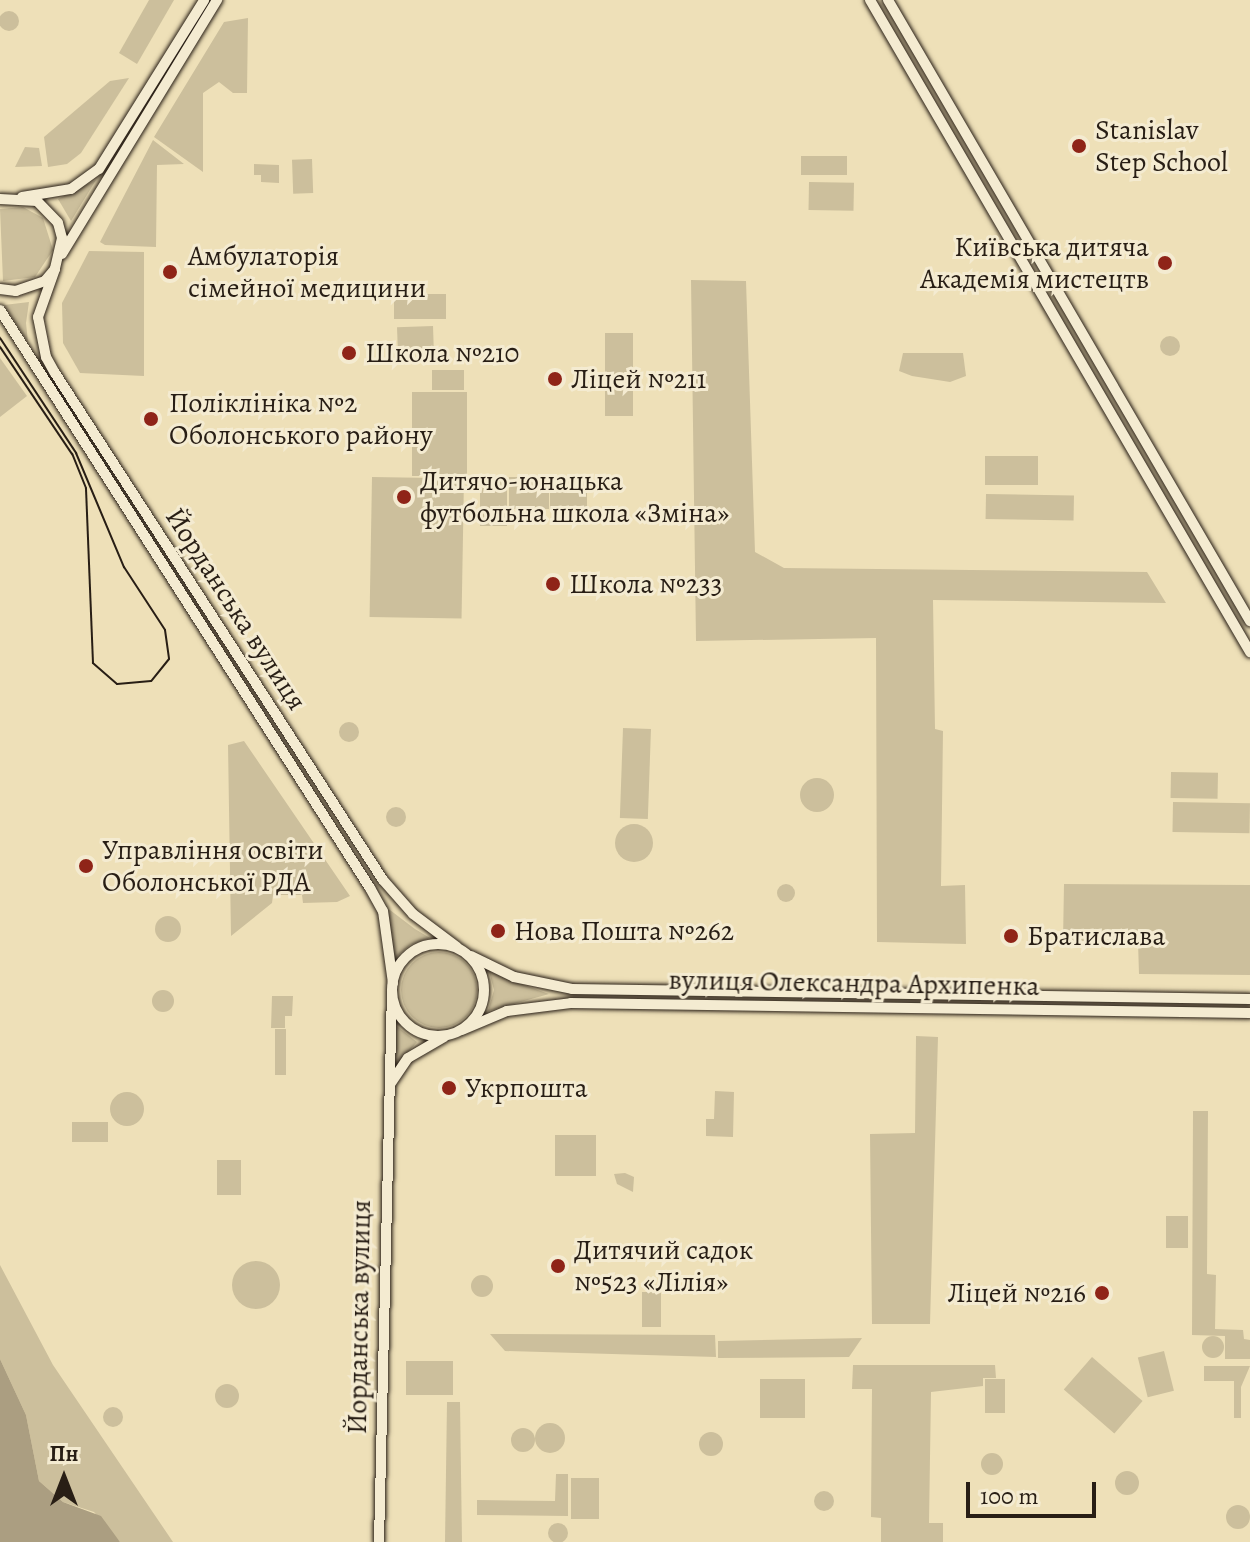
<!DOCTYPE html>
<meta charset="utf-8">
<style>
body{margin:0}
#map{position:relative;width:1250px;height:1542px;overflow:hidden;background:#eee0b8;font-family:Alegreya,serif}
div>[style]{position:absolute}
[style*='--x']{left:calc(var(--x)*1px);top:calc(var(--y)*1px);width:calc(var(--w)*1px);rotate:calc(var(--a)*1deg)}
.green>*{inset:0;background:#ccbf9c;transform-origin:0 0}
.round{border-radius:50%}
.water>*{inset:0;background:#ab9e81}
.roads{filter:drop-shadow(0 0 2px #281e15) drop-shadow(0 0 2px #281e15)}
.secondary>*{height:10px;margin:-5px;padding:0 5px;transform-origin:5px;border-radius:5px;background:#f4ebd1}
.secondary>.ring{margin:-5px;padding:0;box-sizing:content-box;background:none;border:10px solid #f4ebd1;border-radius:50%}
.tram>*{height:2px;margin:-1px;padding:0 1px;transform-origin:1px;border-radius:1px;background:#281e15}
.dots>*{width:22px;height:22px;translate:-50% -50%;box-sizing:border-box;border:4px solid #f4ebd1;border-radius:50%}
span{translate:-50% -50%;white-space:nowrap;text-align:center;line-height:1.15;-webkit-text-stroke:6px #f4ebd1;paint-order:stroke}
.poi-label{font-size:28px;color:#281e15}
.left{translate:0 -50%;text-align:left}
.right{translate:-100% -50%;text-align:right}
.street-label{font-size:28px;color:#281e15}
.north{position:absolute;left:24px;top:1438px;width:80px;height:80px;-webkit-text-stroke:6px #f4ebd1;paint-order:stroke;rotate:0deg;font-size:22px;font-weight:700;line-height:32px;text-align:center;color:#281e15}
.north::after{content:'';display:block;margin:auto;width:28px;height:36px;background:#281e15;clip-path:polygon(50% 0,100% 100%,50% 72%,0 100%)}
.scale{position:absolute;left:966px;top:1482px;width:130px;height:36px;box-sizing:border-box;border:4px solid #281e15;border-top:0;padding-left:10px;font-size:24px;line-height:28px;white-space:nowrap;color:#281e15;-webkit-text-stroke:6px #f4ebd1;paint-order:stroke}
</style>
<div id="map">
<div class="green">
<div style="clip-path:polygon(149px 0,174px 0,137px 64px,119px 53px)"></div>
<div class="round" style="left:-1px;top:11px;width:20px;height:20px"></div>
<div style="clip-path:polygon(248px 18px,247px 93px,233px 93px,219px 82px,203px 93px,203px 172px,154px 137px,224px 22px)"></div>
<div style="clip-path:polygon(129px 78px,81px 153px,67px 164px,48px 167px,44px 137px,110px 81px)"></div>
<div style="clip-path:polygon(153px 140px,184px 164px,157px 165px,156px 247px,105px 245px,100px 242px)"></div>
<div style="clip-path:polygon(25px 147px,39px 148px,42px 166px,15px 167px)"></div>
<div style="left:801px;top:156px;width:46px;height:19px"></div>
<div style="left:312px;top:159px;width:34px;height:20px;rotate:88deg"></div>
<div style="clip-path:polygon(254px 164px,279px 165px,279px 183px,261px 182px,261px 175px,254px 175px)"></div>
<div style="clip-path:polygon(96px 180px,71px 221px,58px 199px)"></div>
<div style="left:809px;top:182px;width:45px;height:28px;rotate:1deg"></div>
<div style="clip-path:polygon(23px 207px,43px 218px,53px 250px,35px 277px,3px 281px,0 209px)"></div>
<div style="clip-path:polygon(89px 251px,144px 252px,144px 376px,80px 373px,63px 343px,62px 303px)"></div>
<div style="clip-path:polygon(691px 280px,746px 281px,755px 552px,784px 568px,1147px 572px,1166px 603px,933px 600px,935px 729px,943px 731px,941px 886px,965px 885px,966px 944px,877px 942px,876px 638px,696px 641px)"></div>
<div style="left:394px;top:294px;width:52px;height:25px"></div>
<div style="clip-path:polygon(29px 302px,26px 323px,28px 342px,4px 305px)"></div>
<div style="left:433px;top:326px;width:24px;height:36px;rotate:88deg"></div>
<div style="left:605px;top:333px;width:28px;height:83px"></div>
<div class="round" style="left:1160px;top:336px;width:20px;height:20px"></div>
<div style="clip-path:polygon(903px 353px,963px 353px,966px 376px,950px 382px,912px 376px,899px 371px)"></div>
<div style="clip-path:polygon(0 358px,27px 396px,0 417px)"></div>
<div style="left:432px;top:370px;width:32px;height:20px"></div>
<div style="left:412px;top:392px;width:55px;height:84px"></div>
<div style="left:1038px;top:456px;width:29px;height:53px;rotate:90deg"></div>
<div style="left:480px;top:476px;width:27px;height:50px"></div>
<div style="left:372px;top:477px;width:92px;height:140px;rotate:1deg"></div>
<div style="left:509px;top:477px;width:40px;height:32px"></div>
<div style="left:550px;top:478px;width:37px;height:32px"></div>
<div style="left:986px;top:494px;width:88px;height:25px;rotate:1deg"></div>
<div class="round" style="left:339px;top:722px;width:20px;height:20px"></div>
<div style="left:623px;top:728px;width:28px;height:90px;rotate:2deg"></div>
<div style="clip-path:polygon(244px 741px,350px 896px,337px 902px,303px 903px,302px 895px,273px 895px,272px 903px,231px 936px,228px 745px)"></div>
<div style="left:1171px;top:772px;width:47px;height:26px;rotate:1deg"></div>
<div class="round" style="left:800px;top:778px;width:34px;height:34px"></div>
<div style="left:1173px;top:802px;width:77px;height:30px;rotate:1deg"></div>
<div class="round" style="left:386px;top:807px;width:20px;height:20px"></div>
<div class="round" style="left:615px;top:824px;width:38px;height:38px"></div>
<div class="round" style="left:777px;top:884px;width:18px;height:18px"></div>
<div style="clip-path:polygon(1064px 884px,1250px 885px,1250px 975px,1139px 974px,1138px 942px,1063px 941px)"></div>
<div style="clip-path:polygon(386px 907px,415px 929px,430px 938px,410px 945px,395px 958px)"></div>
<div class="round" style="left:155px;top:916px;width:26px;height:26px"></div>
<div class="round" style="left:401px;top:952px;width:76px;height:76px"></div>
<div style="clip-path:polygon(489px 971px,507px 979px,549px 994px,488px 1011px,494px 990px)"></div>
<div class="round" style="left:152px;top:990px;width:22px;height:22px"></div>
<div style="clip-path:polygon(272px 996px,293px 996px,292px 1016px,285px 1016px,285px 1028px,271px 1028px)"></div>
<div style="clip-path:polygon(394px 1024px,417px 1042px,392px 1070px)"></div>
<div style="left:275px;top:1029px;width:11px;height:46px"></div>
<div style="clip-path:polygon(916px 1036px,938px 1037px,930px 1324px,872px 1324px,870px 1134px,915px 1133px)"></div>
<div style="clip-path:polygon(715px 1091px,734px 1092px,733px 1137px,706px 1136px,706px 1119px,714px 1119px)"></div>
<div class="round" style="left:110px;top:1092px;width:34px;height:34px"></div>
<div style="clip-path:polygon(1193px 1111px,1208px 1111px,1207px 1274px,1216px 1275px,1215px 1329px,1243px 1330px,1244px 1339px,1250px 1340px,1250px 1359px,1225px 1359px,1225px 1336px,1192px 1335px)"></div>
<div style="left:72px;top:1122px;width:36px;height:20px"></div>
<div style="left:555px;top:1135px;width:41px;height:41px"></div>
<div style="left:217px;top:1160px;width:24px;height:35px"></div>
<div style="clip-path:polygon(625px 1173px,634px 1177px,633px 1192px,617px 1184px,614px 1174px)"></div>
<div style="left:1166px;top:1216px;width:22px;height:32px"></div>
<div class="round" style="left:232px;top:1261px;width:48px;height:48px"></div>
<div style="clip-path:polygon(0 1265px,53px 1365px,173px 1542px,120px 1542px,94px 1512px,63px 1502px,39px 1481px,26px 1415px,0 1359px)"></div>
<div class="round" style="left:471px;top:1275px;width:22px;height:22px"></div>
<div style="left:642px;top:1292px;width:19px;height:35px"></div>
<div style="clip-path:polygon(490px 1334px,715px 1335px,716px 1357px,505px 1351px)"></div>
<div class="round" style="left:1202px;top:1336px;width:22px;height:22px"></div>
<div style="clip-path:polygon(862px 1338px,849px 1357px,718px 1358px,718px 1341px)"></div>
<div style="left:1164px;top:1351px;width:41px;height:27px;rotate:76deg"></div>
<div style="left:1092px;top:1357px;width:67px;height:43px;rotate:41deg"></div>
<div style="left:406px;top:1361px;width:47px;height:34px"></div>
<div style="clip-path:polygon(853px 1365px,995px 1365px,996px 1378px,983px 1378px,983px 1386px,931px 1392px,929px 1523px,943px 1523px,943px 1542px,881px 1542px,881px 1518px,871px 1517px,872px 1389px,852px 1389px)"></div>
<div style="clip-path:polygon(1204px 1366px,1250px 1366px,1241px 1387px,1241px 1418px,1234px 1418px,1234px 1381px,1204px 1381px)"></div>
<div style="left:760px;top:1379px;width:45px;height:39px"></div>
<div style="left:1005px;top:1379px;width:34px;height:20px;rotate:90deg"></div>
<div class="round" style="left:215px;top:1384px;width:24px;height:24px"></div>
<div style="clip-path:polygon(447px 1402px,460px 1402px,462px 1542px,445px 1542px)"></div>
<div class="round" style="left:103px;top:1407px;width:20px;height:20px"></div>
<div class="round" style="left:535px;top:1423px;width:30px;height:30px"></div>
<div class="round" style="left:511px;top:1428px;width:24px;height:24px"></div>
<div class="round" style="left:699px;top:1432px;width:24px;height:24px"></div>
<div class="round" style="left:981px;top:1453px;width:22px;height:22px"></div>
<div class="round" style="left:1115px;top:1471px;width:24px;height:24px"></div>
<div style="clip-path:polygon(556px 1474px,568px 1474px,568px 1516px,477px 1515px,477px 1500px,555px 1501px)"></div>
<div style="left:571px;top:1478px;width:28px;height:41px"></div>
<div class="round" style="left:814px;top:1491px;width:20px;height:20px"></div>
<div class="round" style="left:1226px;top:1505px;width:24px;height:24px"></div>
<div class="round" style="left:548px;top:1523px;width:20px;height:20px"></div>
</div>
<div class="water">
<div style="clip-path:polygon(0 1359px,26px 1415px,39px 1481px,63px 1502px,101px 1516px,120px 1542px,0 1542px)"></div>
</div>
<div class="roads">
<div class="secondary">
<div style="--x:870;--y:0;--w:755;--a:59.77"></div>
<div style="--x:888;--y:0;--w:719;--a:59.76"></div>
<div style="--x:22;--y:197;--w:50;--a:-9.3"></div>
<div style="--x:71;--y:189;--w:34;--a:-36"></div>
<div style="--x:99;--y:169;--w:199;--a:-58.1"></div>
<div style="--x:0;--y:199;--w:37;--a:3"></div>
<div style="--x:37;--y:201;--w:30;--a:46"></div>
<div style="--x:58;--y:223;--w:16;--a:75"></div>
<div style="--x:62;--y:238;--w:32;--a:103"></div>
<div style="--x:55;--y:269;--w:16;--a:130"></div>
<div style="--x:45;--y:281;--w:31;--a:161"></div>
<div style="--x:16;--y:291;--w:16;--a:-173"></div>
<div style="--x:62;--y:254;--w:298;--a:-58.6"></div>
<div style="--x:55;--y:269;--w:51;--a:109.5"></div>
<div style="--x:38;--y:317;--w:41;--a:78.7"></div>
<div style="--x:46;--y:357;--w:18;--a:61"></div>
<div style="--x:55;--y:373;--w:604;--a:57.1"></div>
<div style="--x:383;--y:880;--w:45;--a:48.6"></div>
<div style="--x:413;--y:914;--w:55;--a:36.9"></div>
<div style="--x:0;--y:310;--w:686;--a:57.38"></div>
<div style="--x:370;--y:888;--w:26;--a:61"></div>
<div style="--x:383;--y:911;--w:73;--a:82.1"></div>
<div class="ring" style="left:392px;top:944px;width:82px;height:82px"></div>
<div style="--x:471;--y:956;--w:48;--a:26"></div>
<div style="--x:514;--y:977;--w:59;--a:11.7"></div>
<div style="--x:572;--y:989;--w:678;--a:0.85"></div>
<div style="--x:462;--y:1030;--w:49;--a:-22.9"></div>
<div style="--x:507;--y:1011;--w:64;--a:-7.1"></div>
<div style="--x:571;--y:1003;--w:679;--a:0.84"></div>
<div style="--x:391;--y:1083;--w:30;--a:-56"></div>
<div style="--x:408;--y:1058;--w:42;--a:-30.3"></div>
<div style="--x:379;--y:1542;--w:551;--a:-88.65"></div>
</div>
</div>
<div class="tram">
<div style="--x:0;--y:338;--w:138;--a:56.5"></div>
<div style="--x:76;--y:453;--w:124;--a:67.2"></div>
<div style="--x:124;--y:567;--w:75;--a:56.9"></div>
<div style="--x:165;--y:630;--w:29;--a:82"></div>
<div style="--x:169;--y:659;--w:28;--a:129"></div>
<div style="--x:151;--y:681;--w:34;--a:175"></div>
<div style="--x:117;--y:684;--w:32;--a:-139"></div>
<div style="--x:93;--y:663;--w:175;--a:-92.3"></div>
<div style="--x:86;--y:488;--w:37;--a:-112"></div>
<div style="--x:72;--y:454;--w:129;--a:-123.9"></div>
</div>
<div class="dots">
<div style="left:1079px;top:146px;background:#8f2418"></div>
<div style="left:1165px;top:263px;background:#8f2418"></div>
<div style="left:170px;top:272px;background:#8f2418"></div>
<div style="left:349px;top:353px;background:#8f2418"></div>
<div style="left:555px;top:379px;background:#8f2418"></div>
<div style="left:151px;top:419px;background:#8f2418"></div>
<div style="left:404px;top:497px;background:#8f2418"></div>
<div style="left:553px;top:584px;background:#8f2418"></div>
<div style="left:86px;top:866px;background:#8f2418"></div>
<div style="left:498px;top:931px;background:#8f2418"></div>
<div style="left:1011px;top:936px;background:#8f2418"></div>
<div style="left:449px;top:1088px;background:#8f2418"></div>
<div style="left:558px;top:1266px;background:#8f2418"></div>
<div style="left:1102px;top:1293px;background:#8f2418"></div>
</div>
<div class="poi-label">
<span class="left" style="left:1095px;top:146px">Stanislav<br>Step School</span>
<span class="right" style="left:1149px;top:263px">Київська дитяча<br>Академія мистецтв</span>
<span class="left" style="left:188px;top:272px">Амбулаторія<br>сімейної медицини</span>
<span class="left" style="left:365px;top:353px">Школа №210</span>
<span class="left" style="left:571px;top:379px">Ліцей №211</span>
<span class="left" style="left:169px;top:419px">Поліклініка №2<br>Оболонського району</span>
<span class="left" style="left:420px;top:497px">Дитячо-юнацька<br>футбольна школа «Зміна»</span>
<span class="left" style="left:569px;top:584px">Школа №233</span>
<span class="left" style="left:102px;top:866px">Управління освіти<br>Оболонської РДА</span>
<span class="left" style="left:514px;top:931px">Нова Пошта №262</span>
<span class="left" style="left:1027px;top:936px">Братислава</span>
<span class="left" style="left:465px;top:1088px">Укрпошта</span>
<span class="left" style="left:574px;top:1266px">Дитячий садок<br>№523 «Лілія»</span>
<span class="right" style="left:1086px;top:1293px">Ліцей №216</span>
</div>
<div class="street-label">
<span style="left:236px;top:609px;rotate:57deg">Йорданська вулиця</span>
<span style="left:854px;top:983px;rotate:1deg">вулиця Олександра Архипенка</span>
<span style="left:359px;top:1317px;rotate:-89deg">Йорданська вулиця</span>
</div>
<div class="north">Пн</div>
<div class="scale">100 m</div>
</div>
